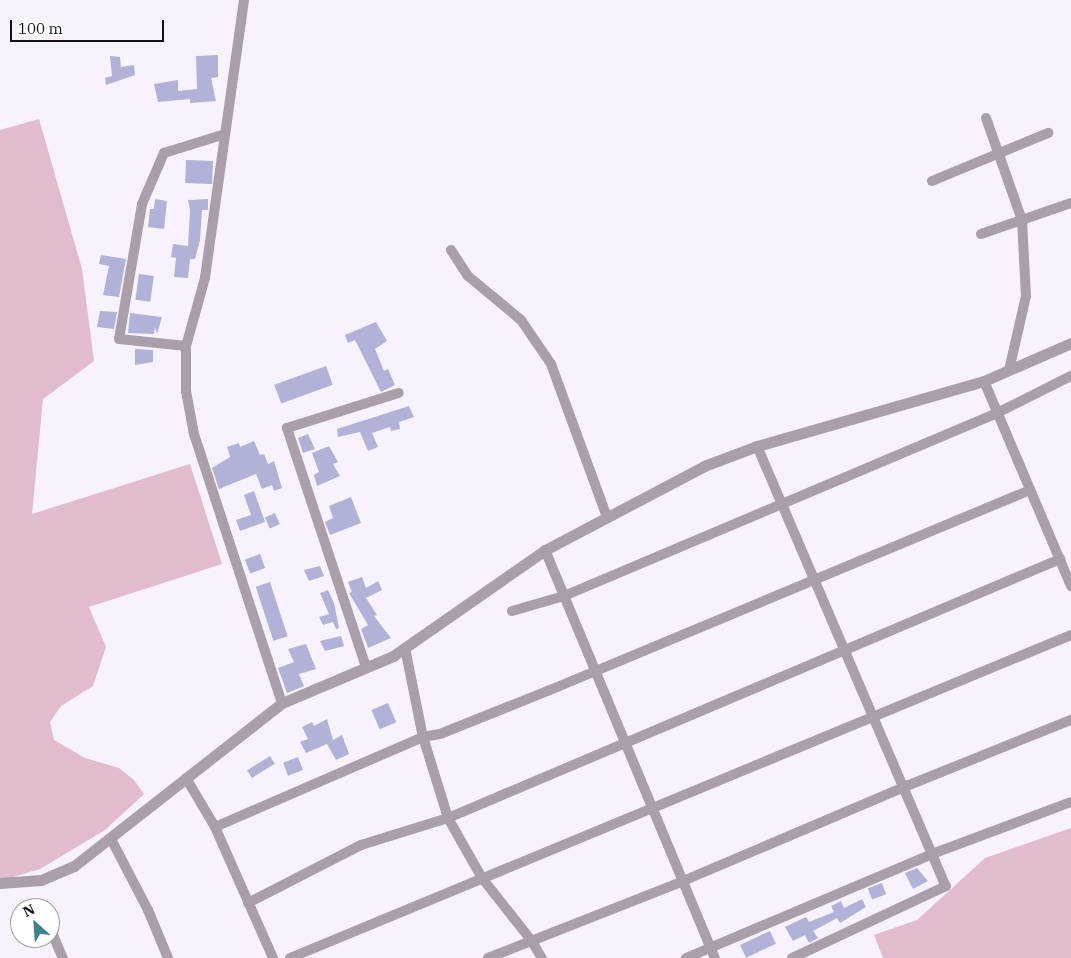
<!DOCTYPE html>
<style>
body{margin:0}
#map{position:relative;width:1071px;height:958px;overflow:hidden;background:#f7f2fd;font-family:"IBM Plex Serif",serif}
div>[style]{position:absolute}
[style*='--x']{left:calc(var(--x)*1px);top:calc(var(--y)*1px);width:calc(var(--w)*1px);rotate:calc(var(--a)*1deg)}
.green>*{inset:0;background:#e2bbcf}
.building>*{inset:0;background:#b1b2d7;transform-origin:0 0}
.minor>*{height:10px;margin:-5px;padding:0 5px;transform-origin:5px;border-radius:5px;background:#ab9eab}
.tertiary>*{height:11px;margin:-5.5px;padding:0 5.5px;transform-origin:5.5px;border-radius:5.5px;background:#ab9eab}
span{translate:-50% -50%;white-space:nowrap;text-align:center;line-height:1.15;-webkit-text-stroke:4px #fff;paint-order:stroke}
.north{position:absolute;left:10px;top:898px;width:50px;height:50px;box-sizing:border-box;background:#fff;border:1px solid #a19fa3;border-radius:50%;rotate:334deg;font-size:14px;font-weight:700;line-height:20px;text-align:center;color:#141019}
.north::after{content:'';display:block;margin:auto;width:18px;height:22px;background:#3c8489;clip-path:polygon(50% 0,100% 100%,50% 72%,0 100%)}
.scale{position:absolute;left:10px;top:20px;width:154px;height:22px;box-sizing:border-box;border:2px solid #141019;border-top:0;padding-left:6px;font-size:15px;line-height:18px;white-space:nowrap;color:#141019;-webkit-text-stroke:4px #fff;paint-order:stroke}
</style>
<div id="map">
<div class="green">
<div style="clip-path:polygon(39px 119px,82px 269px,94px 361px,43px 399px,32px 514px,190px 464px,222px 564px,89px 607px,106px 647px,93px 686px,61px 706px,50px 722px,54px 740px,85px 758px,119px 768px,134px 780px,144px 794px,105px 830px,40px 869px,3px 880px,0 879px,0 130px)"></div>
<div style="clip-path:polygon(1071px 828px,1071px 958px,883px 958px,874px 935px,917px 920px,985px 858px)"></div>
</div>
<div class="building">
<div style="clip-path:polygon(218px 55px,218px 77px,211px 78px,216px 101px,190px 103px,190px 99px,158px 102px,154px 84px,178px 80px,178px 91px,197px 89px,196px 56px)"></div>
<div style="clip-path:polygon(110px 56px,120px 57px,121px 67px,134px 65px,135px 75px,106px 85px,105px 78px,112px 76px)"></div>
<div style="left:186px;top:160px;width:27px;height:23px;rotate:2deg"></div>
<div style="clip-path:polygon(155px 199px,167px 201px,164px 229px,148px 227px,150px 209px,154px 209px)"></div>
<div style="clip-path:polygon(208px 199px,208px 210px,202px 210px,200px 240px,195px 259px,190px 259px,188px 278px,174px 277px,176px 258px,171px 257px,173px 244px,188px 246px,190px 210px,188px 200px)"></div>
<div style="clip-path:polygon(101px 255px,126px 259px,119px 297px,103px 295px,109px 266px,99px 264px)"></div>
<div style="left:139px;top:274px;width:15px;height:26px;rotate:8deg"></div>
<div style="clip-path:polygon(100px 311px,117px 312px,114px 329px,97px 327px)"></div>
<div style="clip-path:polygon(130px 313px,162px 317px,157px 334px,155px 327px,154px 334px,128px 333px)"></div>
<div style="clip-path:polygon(376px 322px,387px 341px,375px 349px,384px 371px,388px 369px,395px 385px,381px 392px,355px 340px,348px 343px,345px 335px)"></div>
<div style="clip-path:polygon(135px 349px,153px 350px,153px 362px,135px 365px)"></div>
<div style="left:326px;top:366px;width:20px;height:55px;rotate:70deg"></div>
<div style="clip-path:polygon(409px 406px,414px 417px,399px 422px,400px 429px,391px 431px,390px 427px,372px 433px,378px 447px,368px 451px,360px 432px,338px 437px,337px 429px)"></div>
<div style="clip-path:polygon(308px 434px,315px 449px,303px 453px,298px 438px)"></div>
<div style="clip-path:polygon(254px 441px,260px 455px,264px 454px,268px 464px,274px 461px,282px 488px,274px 491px,272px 485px,262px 489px,256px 474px,219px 489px,212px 468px,230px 457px,227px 447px,239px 443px,240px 447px)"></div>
<div style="clip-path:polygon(329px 446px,338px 462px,333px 464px,340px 476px,317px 486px,314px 475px,319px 472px,312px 453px)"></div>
<div style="clip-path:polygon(254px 491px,265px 522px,240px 531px,236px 520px,251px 515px,244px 495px)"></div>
<div style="clip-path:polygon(351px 497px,361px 523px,330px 535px,325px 522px,333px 518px,329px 506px)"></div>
<div style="left:275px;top:513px;width:12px;height:11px;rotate:66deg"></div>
<div style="left:260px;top:554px;width:15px;height:16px;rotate:70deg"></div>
<div style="clip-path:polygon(320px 566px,324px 576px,309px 581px,304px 570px)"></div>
<div style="clip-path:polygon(362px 577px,366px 588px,378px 581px,382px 590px,366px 598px,377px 615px,374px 616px,391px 638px,368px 648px,361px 629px,368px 625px,349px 593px,352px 592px,348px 582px)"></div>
<div style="left:270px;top:582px;width:57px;height:15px;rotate:72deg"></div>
<div style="clip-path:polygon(328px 590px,334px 603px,339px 628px,336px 629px,333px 622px,323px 625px,319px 617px,329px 614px,320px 593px)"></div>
<div style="clip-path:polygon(341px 636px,344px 646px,325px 651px,320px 641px)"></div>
<div style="clip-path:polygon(306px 644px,316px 669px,299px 674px,304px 686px,287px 693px,278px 668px,294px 662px,288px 649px)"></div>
<div style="left:388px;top:703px;width:21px;height:18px;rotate:67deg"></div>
<div style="clip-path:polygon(327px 719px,333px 740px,342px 735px,349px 754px,336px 760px,327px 744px,306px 753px,300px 742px,308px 739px,302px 727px,312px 722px,314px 726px)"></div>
<div style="left:270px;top:756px;width:9px;height:27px;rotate:58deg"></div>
<div style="left:298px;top:757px;width:14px;height:16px;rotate:69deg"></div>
<div style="clip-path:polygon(917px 868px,928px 881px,913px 889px,905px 873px)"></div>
<div style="left:882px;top:883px;width:12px;height:15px;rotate:70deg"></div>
<div style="clip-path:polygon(862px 899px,866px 907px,840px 923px,837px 918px,813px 931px,818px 938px,809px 943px,805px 935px,793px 941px,785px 927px,806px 917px,809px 922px,834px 912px,831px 906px,841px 901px,844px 908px)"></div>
<div style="left:770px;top:931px;width:14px;height:33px;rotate:65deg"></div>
</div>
<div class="minor">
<div style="--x:244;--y:0;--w:281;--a:98"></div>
<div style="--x:205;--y:278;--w:71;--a:105.6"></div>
<div style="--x:186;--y:346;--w:45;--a:90"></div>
<div style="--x:186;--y:391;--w:44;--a:79.5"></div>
<div style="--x:194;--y:434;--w:283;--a:71.9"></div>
<div style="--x:986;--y:118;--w:108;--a:70.6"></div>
<div style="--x:1022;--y:220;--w:76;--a:87"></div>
<div style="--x:1026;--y:296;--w:76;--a:102.9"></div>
<div style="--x:932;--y:181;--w:126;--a:-22.5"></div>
<div style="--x:981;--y:234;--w:95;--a:-19"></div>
<div style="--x:451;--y:250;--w:31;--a:57"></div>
<div style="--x:468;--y:276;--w:69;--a:39.7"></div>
<div style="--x:521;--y:320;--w:53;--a:55.7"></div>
<div style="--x:551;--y:364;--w:163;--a:69.9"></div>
<div style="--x:186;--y:346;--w:67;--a:-174"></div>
<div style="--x:119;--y:339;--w:137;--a:-80.3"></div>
<div style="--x:142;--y:204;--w:56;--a:-66.7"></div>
<div style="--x:164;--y:153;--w:64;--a:-17.3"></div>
<div style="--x:984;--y:381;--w:223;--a:67"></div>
<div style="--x:757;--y:446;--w:479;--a:66.8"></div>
<div style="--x:946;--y:886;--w:170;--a:154.9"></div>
<div style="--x:545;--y:550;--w:442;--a:67.4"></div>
<div style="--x:512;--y:611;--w:54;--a:-16.1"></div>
<div style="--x:564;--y:596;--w:470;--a:-22.9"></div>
<div style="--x:997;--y:413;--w:83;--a:-26.6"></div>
<div style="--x:405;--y:648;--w:91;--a:78.6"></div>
<div style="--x:423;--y:737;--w:85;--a:72.8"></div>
<div style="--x:448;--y:818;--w:69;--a:60.5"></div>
<div style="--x:482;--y:878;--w:79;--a:51.7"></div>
<div style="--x:531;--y:940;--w:21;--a:59"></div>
<div style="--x:366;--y:667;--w:252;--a:-108.3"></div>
<div style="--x:287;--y:428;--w:117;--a:-17.4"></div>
<div style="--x:186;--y:778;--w:57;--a:59.4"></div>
<div style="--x:215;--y:827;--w:143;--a:66.1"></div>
<div style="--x:215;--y:827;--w:227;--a:-23.4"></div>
<div style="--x:423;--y:737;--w:17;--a:-10"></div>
<div style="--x:440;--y:734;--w:118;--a:-21.8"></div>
<div style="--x:550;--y:690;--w:520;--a:-22.62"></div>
<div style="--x:111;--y:839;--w:80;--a:62.5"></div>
<div style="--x:148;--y:910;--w:52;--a:67.4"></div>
<div style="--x:248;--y:903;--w:127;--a:-27.2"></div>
<div style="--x:361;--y:845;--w:91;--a:-17.2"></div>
<div style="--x:448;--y:818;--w:665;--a:-22.94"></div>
<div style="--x:40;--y:905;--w:3;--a:72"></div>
<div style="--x:50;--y:928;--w:33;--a:67"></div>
<div style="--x:290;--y:958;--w:845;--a:-22.47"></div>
<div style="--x:488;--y:958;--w:210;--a:-21.5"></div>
<div style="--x:683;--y:881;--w:240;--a:-23"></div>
<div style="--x:904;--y:787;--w:180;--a:-21.9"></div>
<div style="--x:686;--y:958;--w:267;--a:-22.9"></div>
<div style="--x:932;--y:854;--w:148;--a:-20.5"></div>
</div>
<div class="tertiary">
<div style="--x:0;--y:883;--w:41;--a:-4.2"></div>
<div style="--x:41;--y:880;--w:36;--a:-23"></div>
<div style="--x:74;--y:866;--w:264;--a:-38.1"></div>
<div style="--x:282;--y:703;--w:121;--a:-22.9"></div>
<div style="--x:393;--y:656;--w:185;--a:-34.9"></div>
<div style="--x:545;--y:550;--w:180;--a:-27.8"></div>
<div style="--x:704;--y:466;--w:57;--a:-20.7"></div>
<div style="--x:757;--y:446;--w:236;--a:-16"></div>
<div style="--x:984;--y:381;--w:95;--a:-23.6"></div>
</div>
<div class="north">N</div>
<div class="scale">100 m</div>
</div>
